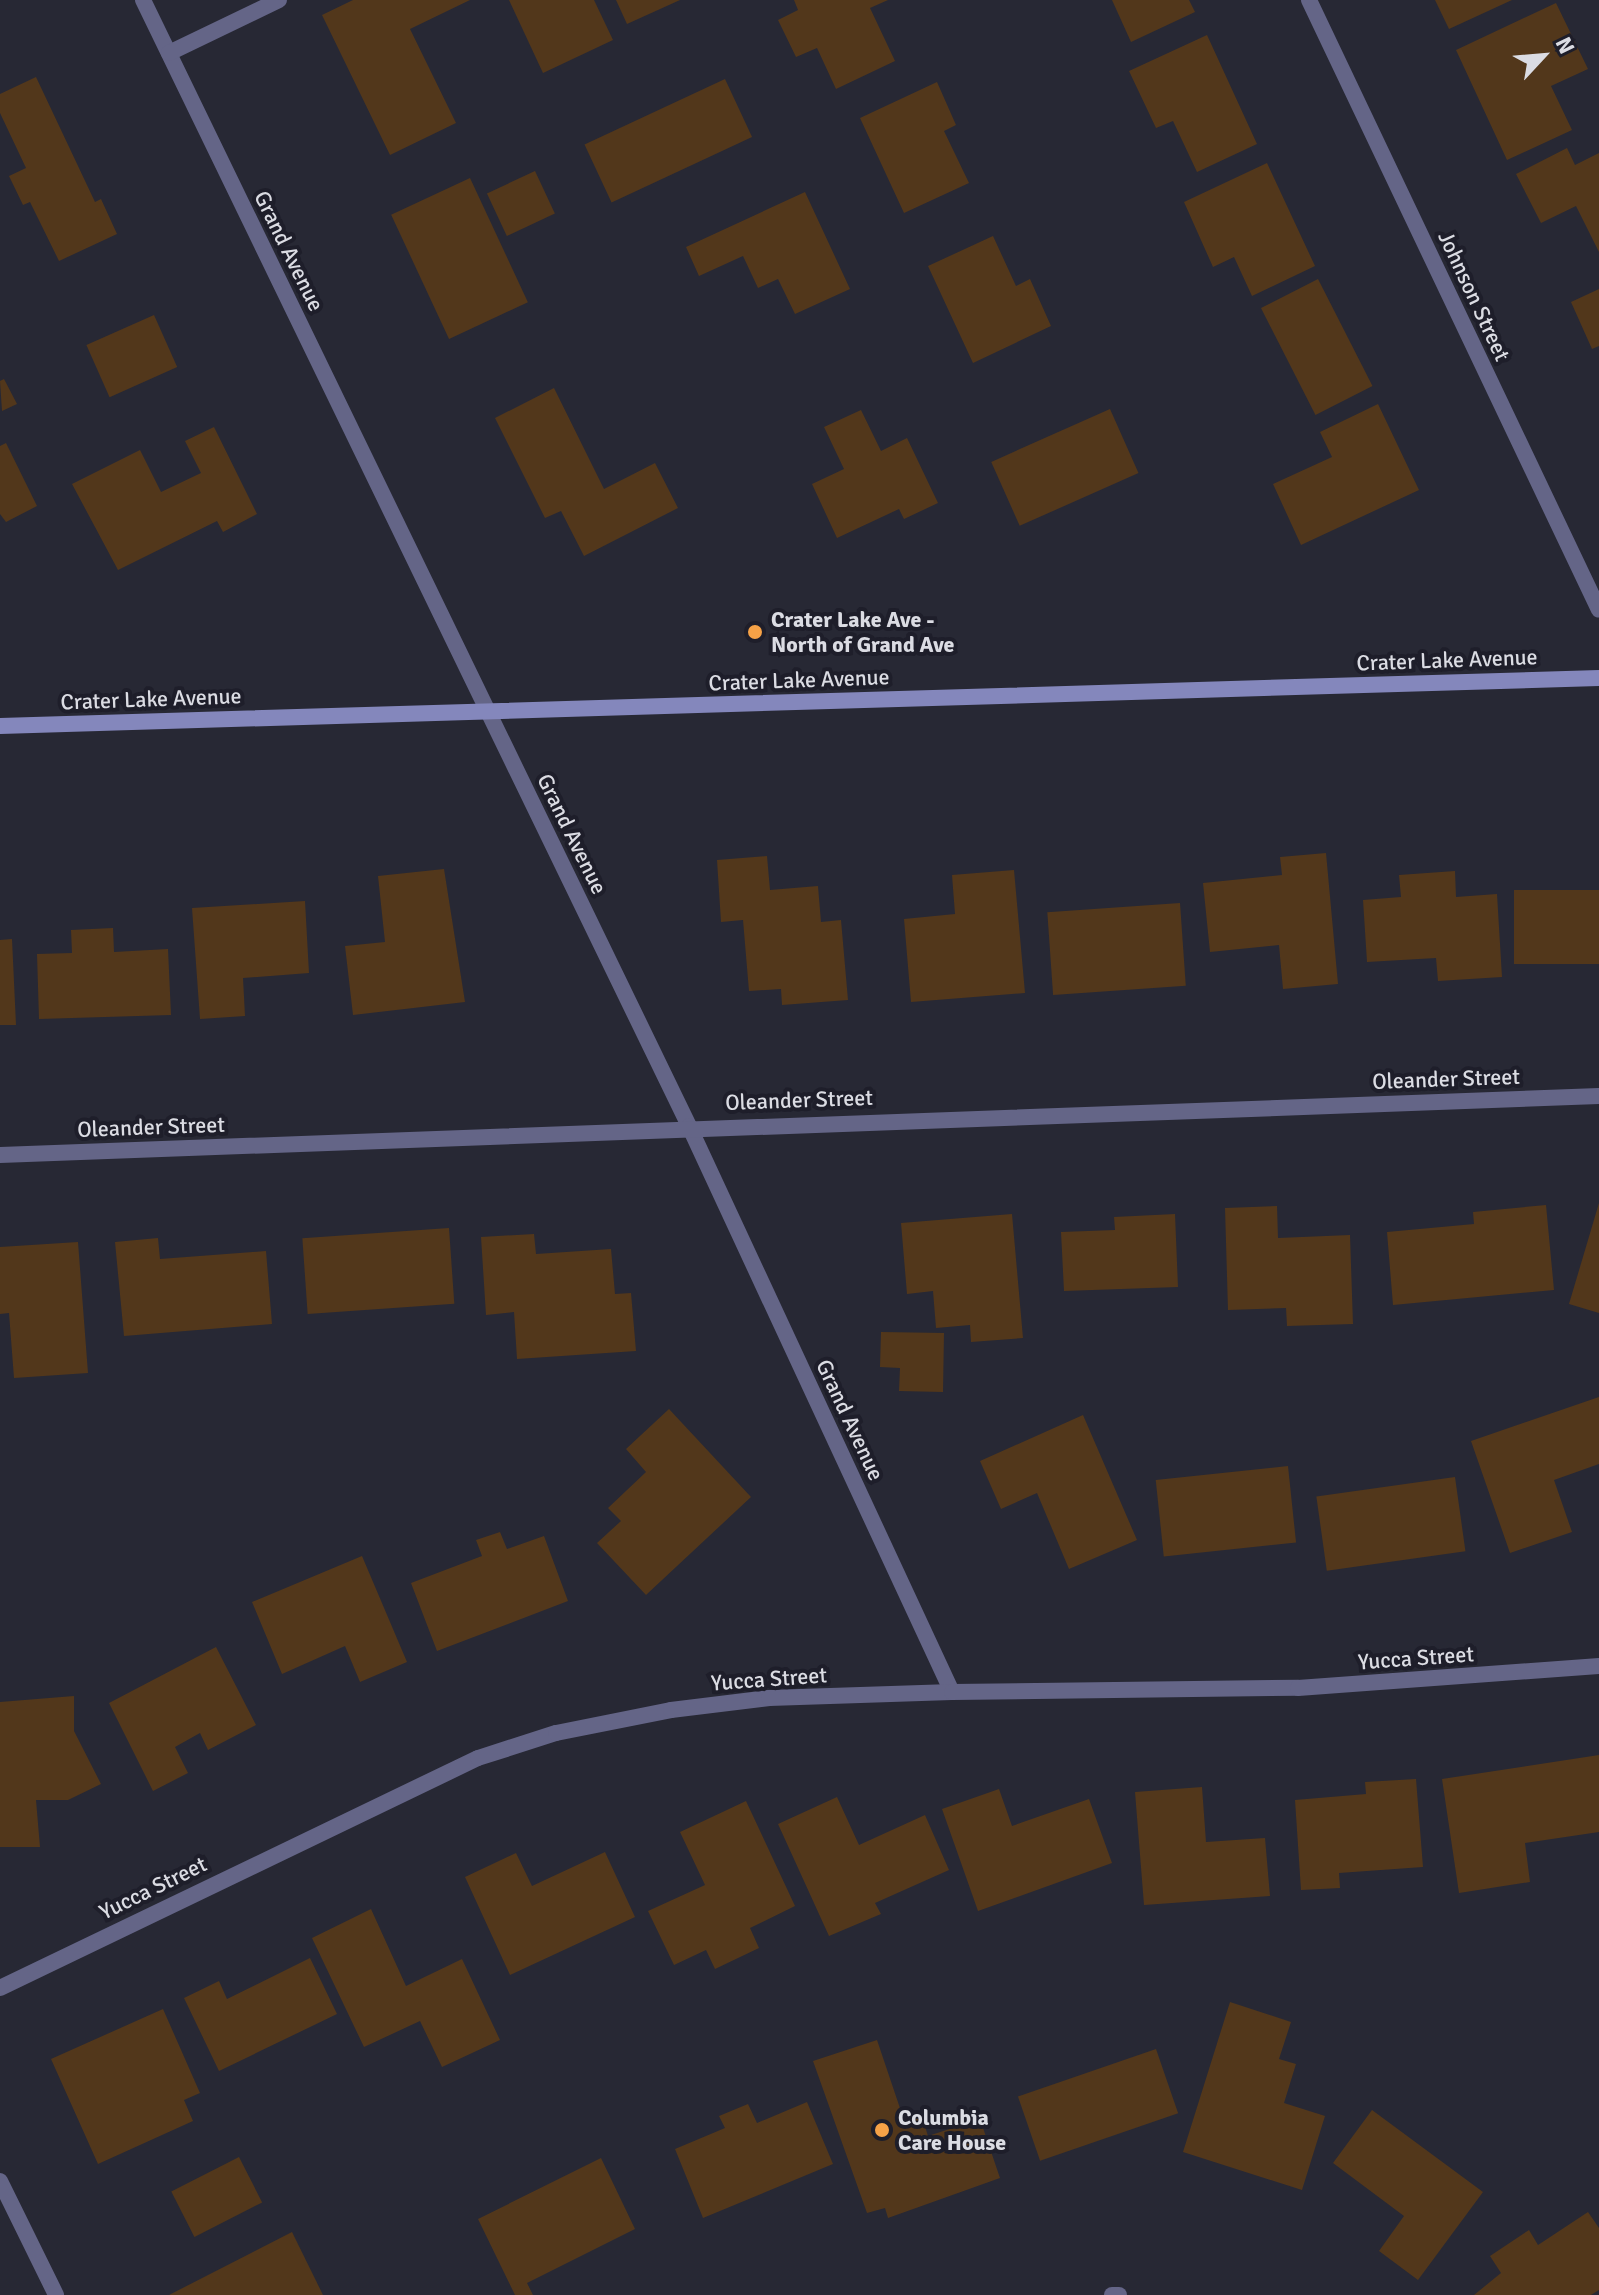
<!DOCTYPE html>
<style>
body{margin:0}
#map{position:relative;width:1599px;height:2295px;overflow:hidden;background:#272834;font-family:Signika,sans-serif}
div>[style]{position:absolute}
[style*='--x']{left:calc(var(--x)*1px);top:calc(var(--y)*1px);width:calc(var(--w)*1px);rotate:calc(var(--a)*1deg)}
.building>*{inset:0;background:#52371b;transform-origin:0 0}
.minor>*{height:16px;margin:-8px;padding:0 8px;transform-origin:8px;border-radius:8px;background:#646587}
.secondary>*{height:16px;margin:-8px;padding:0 8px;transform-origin:8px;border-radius:8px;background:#8487bc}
.dots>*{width:22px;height:22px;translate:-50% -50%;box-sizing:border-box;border:4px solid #1e1e2a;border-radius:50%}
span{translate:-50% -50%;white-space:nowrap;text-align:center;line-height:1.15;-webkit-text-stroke:8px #1e1e2a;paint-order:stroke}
.street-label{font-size:22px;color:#dbdce3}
.poi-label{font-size:22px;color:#dbdce3;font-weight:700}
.left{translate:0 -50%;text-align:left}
.north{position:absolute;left:1503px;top:16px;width:80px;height:80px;-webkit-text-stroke:6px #1e1e2a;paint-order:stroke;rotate:64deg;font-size:22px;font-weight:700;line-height:32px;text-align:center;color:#dbdce3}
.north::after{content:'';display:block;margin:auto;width:28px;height:36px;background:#dbdce3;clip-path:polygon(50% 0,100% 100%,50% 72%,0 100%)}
</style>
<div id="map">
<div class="building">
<div style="clip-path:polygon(353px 0,470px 0,410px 29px,456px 123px,390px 155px,322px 15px)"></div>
<div style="clip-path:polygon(509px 0,594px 0,613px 40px,543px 73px)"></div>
<div style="clip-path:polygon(616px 0,680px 0,627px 24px)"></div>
<div style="clip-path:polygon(794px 0,888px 0,870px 8px,895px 61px,836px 89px,817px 48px,796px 57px,778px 20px,798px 10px)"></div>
<div style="clip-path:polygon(1112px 0,1189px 0,1195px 12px,1131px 42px)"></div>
<div style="clip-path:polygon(1435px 0,1512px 0,1449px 29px)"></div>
<div style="clip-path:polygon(1556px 3px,1588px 69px,1551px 86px,1572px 130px,1507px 160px,1456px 50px)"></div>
<div style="clip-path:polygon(1207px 35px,1257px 144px,1197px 172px,1173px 121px,1156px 128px,1129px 71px)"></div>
<div style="clip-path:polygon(36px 77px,95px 202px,101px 199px,117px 234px,59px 261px,30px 202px,23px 205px,9px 176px,26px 168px,0 113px,0 94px)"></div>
<div style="left:725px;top:79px;width:64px;height:155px;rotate:65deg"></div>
<div style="clip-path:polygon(937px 82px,956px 125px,944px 131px,969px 183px,904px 213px,860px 118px)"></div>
<div style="clip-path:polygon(1567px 148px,1575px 165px,1599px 153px,1599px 252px,1576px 206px,1541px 223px,1516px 174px)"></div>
<div style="clip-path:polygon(1267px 163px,1315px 266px,1252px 296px,1234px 257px,1213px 267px,1184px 202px)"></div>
<div style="left:535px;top:171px;width:47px;height:53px;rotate:65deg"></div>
<div style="left:470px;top:178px;width:137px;height:87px;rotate:65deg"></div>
<div style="clip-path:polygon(805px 192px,850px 289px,795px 314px,778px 279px,758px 288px,743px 256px,699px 276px,686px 247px)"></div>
<div style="clip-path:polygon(993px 236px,1016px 286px,1030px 279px,1051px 326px,973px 363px,928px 266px)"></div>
<div style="left:1318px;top:279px;width:120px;height:64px;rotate:63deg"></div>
<div style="clip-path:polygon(1599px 289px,1599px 346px,1592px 349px,1571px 302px)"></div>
<div style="left:154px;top:315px;width:57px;height:74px;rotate:66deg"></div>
<div style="clip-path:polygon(4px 379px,17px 404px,2px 411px,0 381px)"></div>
<div style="clip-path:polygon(554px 388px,604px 489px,655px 463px,678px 508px,584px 556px,561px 511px,545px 518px,495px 418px)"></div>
<div style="clip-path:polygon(1378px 404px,1419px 490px,1301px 545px,1273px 484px,1332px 457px,1320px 432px)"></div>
<div style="left:1110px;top:409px;width:70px;height:130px;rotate:66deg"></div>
<div style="clip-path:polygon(861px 410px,881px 451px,907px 438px,938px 503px,904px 519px,899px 509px,837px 538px,812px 484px,844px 469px,824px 427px)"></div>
<div style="clip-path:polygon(214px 427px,257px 514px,223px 532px,217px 521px,118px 570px,72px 484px,140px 450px,161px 492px,201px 473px,185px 441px)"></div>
<div style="clip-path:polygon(6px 443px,37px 506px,6px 522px,0 514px,0 446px)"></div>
<div style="clip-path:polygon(1326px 853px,1338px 984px,1283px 989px,1279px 945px,1210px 952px,1203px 883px,1282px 875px,1280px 857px)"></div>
<div style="clip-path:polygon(767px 856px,770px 890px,818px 886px,821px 922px,841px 920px,848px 1000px,782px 1005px,781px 989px,749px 991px,743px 920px,721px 922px,717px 860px)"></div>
<div style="clip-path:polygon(444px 869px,465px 1002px,353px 1015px,345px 946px,385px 942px,378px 876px)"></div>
<div style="clip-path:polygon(1014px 870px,1025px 993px,911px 1002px,904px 919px,955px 914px,952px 875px)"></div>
<div style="clip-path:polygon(1455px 871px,1456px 897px,1497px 894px,1502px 977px,1438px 981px,1436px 958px,1367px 962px,1363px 900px,1401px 897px,1399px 875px)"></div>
<div style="left:1599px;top:890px;width:74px;height:85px;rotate:90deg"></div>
<div style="clip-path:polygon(305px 901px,309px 973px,243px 978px,245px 1016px,200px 1019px,192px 908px)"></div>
<div style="left:1180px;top:903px;width:83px;height:133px;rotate:86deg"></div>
<div style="clip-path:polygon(113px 928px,114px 952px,168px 949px,171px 1015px,39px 1019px,37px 954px,72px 953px,71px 930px)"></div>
<div style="clip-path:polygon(12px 939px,16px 1025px,0 1025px,0 940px)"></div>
<div style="clip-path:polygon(1599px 1203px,1599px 1313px,1569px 1304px)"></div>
<div style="clip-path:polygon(1546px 1205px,1554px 1290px,1393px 1305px,1387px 1232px,1474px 1224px,1473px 1212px)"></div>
<div style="clip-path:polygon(1277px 1206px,1278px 1238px,1350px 1235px,1353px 1324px,1287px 1326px,1286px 1308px,1228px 1310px,1225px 1208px)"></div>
<div style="clip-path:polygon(1012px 1214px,1023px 1338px,971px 1342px,970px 1325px,936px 1328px,933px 1291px,907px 1294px,901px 1223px)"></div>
<div style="clip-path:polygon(1175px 1214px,1178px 1287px,1064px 1291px,1061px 1232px,1115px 1230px,1114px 1217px)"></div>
<div style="left:449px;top:1228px;width:76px;height:147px;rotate:86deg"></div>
<div style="clip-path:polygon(534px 1234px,536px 1254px,611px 1249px,615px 1294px,631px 1293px,636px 1351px,517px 1359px,514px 1312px,486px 1315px,481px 1237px)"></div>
<div style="clip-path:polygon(158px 1238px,160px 1259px,266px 1251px,272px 1324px,124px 1336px,115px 1242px)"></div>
<div style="clip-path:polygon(78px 1242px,88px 1373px,14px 1378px,9px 1313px,0 1314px,0 1247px)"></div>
<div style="clip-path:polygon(881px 1332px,944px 1333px,943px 1392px,899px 1391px,900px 1368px,880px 1367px)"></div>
<div style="clip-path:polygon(1599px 1397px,1599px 1464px,1554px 1480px,1572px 1532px,1510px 1553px,1471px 1441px)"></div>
<div style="clip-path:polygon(669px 1409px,751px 1497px,646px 1595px,597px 1543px,621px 1521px,608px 1508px,646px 1472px,626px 1449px)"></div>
<div style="clip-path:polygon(1083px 1415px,1137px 1540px,1069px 1569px,1037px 1493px,1001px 1509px,980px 1461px)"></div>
<div style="left:1288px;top:1466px;width:77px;height:133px;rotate:84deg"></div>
<div style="left:1455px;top:1477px;width:75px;height:140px;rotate:82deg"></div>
<div style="clip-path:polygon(500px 1532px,507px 1549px,544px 1536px,568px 1601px,437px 1651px,411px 1583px,482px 1556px,476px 1540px)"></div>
<div style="clip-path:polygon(362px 1556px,407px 1662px,360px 1682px,345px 1646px,282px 1674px,252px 1602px)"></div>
<div style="clip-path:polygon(216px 1647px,256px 1725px,208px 1750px,200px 1733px,175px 1747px,188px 1773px,153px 1791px,109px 1703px)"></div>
<div style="clip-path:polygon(74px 1696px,74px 1731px,101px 1784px,68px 1800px,36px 1800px,40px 1847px,0 1847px,0 1702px)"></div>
<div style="clip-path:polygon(1599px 1755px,1599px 1832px,1525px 1843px,1530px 1882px,1459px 1893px,1442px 1779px)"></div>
<div style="clip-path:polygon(1416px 1779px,1423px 1867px,1339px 1873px,1340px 1888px,1301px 1890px,1295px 1800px,1366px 1794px,1365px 1782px)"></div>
<div style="clip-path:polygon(1202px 1787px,1206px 1842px,1265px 1838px,1270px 1896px,1144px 1905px,1135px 1792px)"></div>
<div style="clip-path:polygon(999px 1789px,1012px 1826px,1089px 1799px,1112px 1863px,978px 1911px,942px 1809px)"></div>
<div style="clip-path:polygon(837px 1797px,859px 1845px,925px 1815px,949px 1870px,875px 1903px,881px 1914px,829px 1936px,778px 1824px)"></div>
<div style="clip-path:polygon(746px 1801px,795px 1906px,750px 1928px,759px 1948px,715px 1969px,706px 1950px,674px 1965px,648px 1911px,705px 1885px,680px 1832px)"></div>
<div style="clip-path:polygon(605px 1852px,635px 1917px,510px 1975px,465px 1877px,516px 1853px,532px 1886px)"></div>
<div style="clip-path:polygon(371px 1909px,406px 1986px,462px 1959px,500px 2040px,442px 2067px,420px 2021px,364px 2047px,312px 1938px)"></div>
<div style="clip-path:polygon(310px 1958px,337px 2014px,219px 2071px,184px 1998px,219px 1981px,227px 1999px)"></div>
<div style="clip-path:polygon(1230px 2002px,1291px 2022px,1279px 2059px,1296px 2064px,1284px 2103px,1325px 2116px,1302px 2190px,1183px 2152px)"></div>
<div style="clip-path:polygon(163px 2009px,200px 2093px,184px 2100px,193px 2121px,98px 2164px,51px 2059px)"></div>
<div style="clip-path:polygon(877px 2040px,905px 2123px,922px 2117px,928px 2136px,980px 2119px,1000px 2178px,888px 2218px,885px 2208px,867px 2213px,813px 2061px)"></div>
<div style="left:1156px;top:2049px;width:68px;height:146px;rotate:71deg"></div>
<div style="clip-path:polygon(807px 2102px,833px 2164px,703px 2218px,675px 2149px,725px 2128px,719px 2116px,748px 2104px,757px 2123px)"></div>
<div style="clip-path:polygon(1372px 2110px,1483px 2192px,1418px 2280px,1379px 2251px,1404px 2216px,1333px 2163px)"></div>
<div style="left:239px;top:2157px;width:51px;height:76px;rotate:63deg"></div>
<div style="clip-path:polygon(601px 2158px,635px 2229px,527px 2283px,533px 2295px,515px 2295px,478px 2219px)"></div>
<div style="clip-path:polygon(1588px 2212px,1599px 2228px,1599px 2290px,1591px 2295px,1474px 2295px,1501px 2273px,1490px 2256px,1529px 2230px,1538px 2245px)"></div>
<div style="clip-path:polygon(292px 2232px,323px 2295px,169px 2295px)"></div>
</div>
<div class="minor">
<div style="--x:143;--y:0;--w:1251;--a:64.13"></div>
<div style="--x:689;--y:1126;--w:624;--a:65.08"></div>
<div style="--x:1309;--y:0;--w:675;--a:64.57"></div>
<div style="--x:169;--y:53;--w:122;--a:-25.7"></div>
<div style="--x:0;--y:1155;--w:1600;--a:-2.11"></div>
<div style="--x:0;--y:1988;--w:530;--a:-25.7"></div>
<div style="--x:478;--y:1758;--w:82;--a:-17.8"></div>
<div style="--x:556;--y:1733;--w:117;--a:-11.3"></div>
<div style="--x:671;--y:1710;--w:99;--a:-7"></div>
<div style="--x:769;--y:1698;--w:183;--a:-1.9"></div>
<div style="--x:952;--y:1692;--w:346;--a:-0.7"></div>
<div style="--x:1298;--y:1688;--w:302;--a:-4.2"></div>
<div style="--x:0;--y:2181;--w:127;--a:63.8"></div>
<div style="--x:1112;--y:2295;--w:7;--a:0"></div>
</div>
<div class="secondary">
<div style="--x:0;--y:726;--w:1600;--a:-1.72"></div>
</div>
<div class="dots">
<div style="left:755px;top:632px;background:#f6a247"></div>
<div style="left:882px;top:2130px;background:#f6a247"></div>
</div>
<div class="street-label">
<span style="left:289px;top:251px;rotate:64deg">Grand Avenue</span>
<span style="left:1474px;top:296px;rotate:65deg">Johnson Street</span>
<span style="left:1447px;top:660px;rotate:-2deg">Crater Lake Avenue</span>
<span style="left:799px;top:680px;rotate:-2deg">Crater Lake Avenue</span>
<span style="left:151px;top:699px;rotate:-2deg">Crater Lake Avenue</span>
<span style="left:572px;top:834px;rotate:64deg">Grand Avenue</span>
<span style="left:1446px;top:1079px;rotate:-2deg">Oleander Street</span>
<span style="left:799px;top:1100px;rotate:-2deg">Oleander Street</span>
<span style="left:151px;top:1127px;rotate:-2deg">Oleander Street</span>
<span style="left:850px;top:1420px;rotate:65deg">Grand Avenue</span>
<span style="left:1416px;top:1658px;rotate:-4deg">Yucca Street</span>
<span style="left:769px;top:1679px;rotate:-4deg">Yucca Street</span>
<span style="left:153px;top:1888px;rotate:-26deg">Yucca Street</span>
</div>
<div class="poi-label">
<span class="left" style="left:771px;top:632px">Crater Lake Ave -<br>North of Grand Ave</span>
<span class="left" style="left:898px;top:2130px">Columbia<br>Care House</span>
</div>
<div class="north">N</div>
</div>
